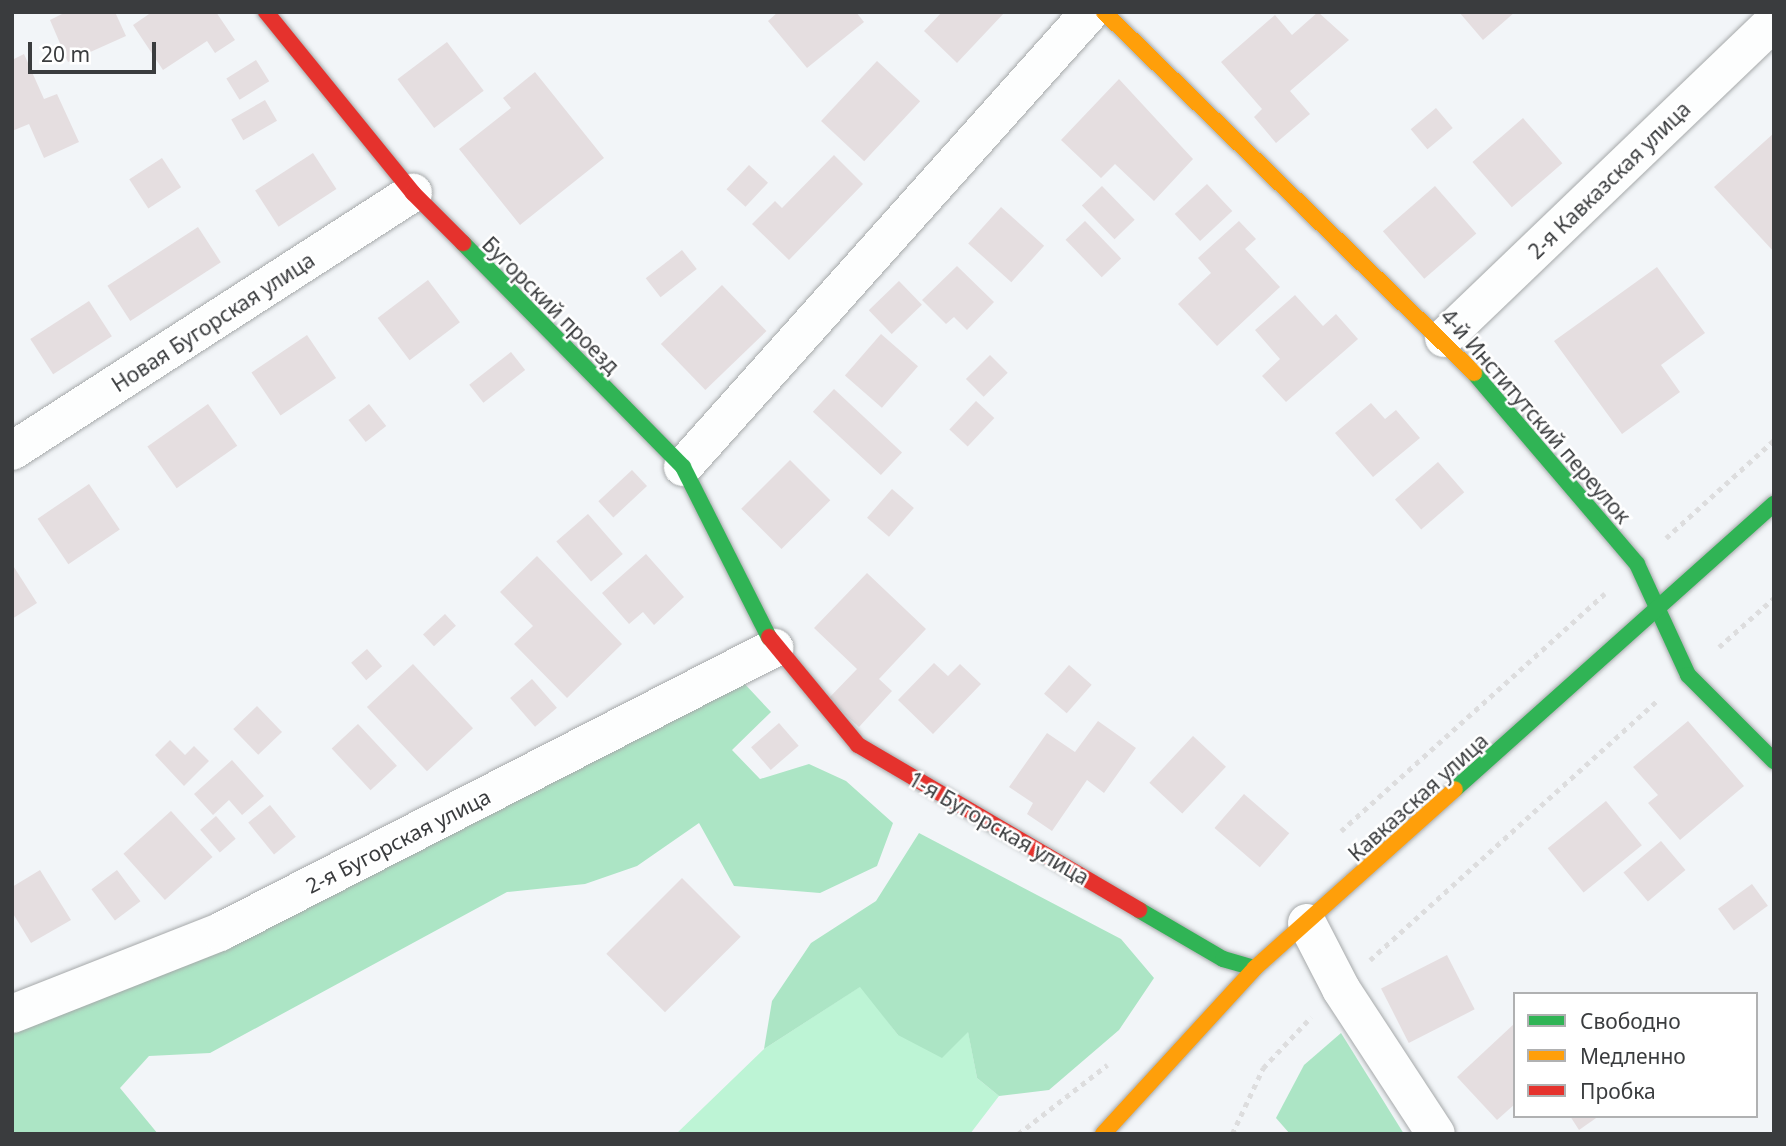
<!DOCTYPE html>
<meta charset="utf-8">
<style>
body{margin:0}
#map{position:relative;width:1786px;height:1146px;overflow:hidden;background:#f2f5f8;font-family:"Noto Sans",sans-serif}
div>[style]{position:absolute}
[style*='--x']{left:calc(var(--x)*1px);top:calc(var(--y)*1px);width:calc(var(--w)*1px);rotate:calc(var(--a)*1deg)}
.green>*{inset:0;background:#bdf4d5}
.forest>*{inset:0;background:#ace5c5}
.building>*{inset:0;background:#e5dee0;transform-origin:0 0}
.path>*{height:4.5px;margin-top:-2.25px;transform-origin:0;background:repeating-linear-gradient(90deg,#ddddde 0 5px,transparent 0 10px)}
.roads{filter:drop-shadow(0 0 2px #a6a9aa) drop-shadow(0 0 2px #a6a9aa)}
.street>*{height:38px;margin:-19px;padding:0 19px;transform-origin:19px;border-radius:19px;background:#fdfefe}
.fast>*{height:16px;margin:-8px;padding:0 8px;transform-origin:8px;border-radius:8px;background:#30b455}
.slow>*{height:16px;margin:-8px;padding:0 8px;transform-origin:8px;border-radius:8px;background:#ff9f0a}
.jam>*{height:16px;margin:-8px;padding:0 8px;transform-origin:8px;border-radius:8px;background:#e5322d}
span{translate:-50% -50%;white-space:nowrap;text-align:center;line-height:1.15;-webkit-text-stroke:5px #fff;paint-order:stroke}
.street-label{font-size:21px;color:#3a3c3e}
.frame{position:absolute;inset:0;border:14px solid #3a3c3e;pointer-events:none}
.legend{position:absolute;left:1513px;top:992px;width:245px;height:126px;box-sizing:border-box;background:#fff;border:2px solid #b0b1b2;margin:0;padding:9px 12px;list-style:none;font-size:21px;color:#3a3c3e}
.legend li{display:flex;align-items:center;gap:14px;height:35px}
.legend b{width:35px;border:2px solid #b0b1b2}
.scale{position:absolute;left:28px;top:42px;width:128px;height:32px;box-sizing:border-box;border:4px solid #3a3c3e;border-top:0;padding-left:9px;font-size:21px;line-height:24px;white-space:nowrap;color:#3a3c3e;-webkit-text-stroke:5px #fff;paint-order:stroke}
</style>
<div id="map">
<div class="green">
<div style="clip-path:polygon(861px 986px,898px 1035px,968px 1031px,977px 1078px,999px 1096px,970px 1134px,676px 1134px,764px 1049px)"></div>
</div>
<div class="forest">
<div style="clip-path:polygon(742px 681px,771px 712px,732px 750px,760px 779px,809px 764px,846px 781px,893px 823px,877px 866px,820px 893px,734px 886px,699px 823px,637px 866px,585px 884px,507px 892px,210px 1053px,149px 1056px,120px 1088px,158px 1134px,12px 1134px,12px 1032px)"></div>
<div style="clip-path:polygon(919px 833px,1121px 939px,1154px 978px,1119px 1030px,1049px 1090px,999px 1096px,977px 1078px,968px 1032px,942px 1058px,898px 1035px,860px 987px,764px 1049px,772px 1001px,811px 943px,876px 901px)"></div>
<div style="clip-path:polygon(1341px 1033px,1404px 1134px,1290px 1134px,1276px 1118px,1304px 1065px)"></div>
</div>
<div class="building">
<div style="clip-path:polygon(66px 12px,115px 12px,126px 36px,68px 62px,50px 20px)"></div>
<div style="clip-path:polygon(152px 12px,216px 12px,235px 40px,215px 53px,207px 41px,163px 70px,133px 25px)"></div>
<div style="clip-path:polygon(778px 12px,856px 12px,864px 22px,807px 68px,768px 21px)"></div>
<div style="clip-path:polygon(942px 12px,1005px 12px,957px 63px,924px 31px)"></div>
<div style="clip-path:polygon(1318px 12px,1349px 40px,1290px 91px,1310px 114px,1276px 143px,1254px 117px,1262px 109px,1221px 62px,1275px 15px,1292px 35px)"></div>
<div style="clip-path:polygon(1459px 12px,1515px 12px,1483px 40px)"></div>
<div style="left:447px;top:42px;width:61px;height:62px;rotate:53deg"></div>
<div style="clip-path:polygon(24px 54px,44px 99px,57px 94px,79px 142px,44px 158px,29px 124px,12px 131px,12px 60px)"></div>
<div style="left:256px;top:60px;width:25px;height:35px;rotate:58deg"></div>
<div style="left:877px;top:61px;width:59px;height:82px;rotate:43deg"></div>
<div style="clip-path:polygon(535px 72px,604px 158px,520px 225px,459px 149px,511px 108px,503px 98px)"></div>
<div style="clip-path:polygon(1119px 79px,1193px 159px,1154px 201px,1115px 164px,1101px 178px,1061px 140px)"></div>
<div style="left:265px;top:100px;width:24px;height:39px;rotate:60deg"></div>
<div style="left:1436px;top:108px;width:26px;height:33px;rotate:50deg"></div>
<div style="left:1523px;top:118px;width:60px;height:67px;rotate:49deg"></div>
<div style="clip-path:polygon(1774px 133px,1774px 252px,1714px 187px)"></div>
<div style="left:313px;top:153px;width:43px;height:69px;rotate:57deg"></div>
<div style="clip-path:polygon(834px 155px,863px 184px,789px 260px,752px 224px,775px 201px,782px 208px)"></div>
<div style="left:162px;top:158px;width:35px;height:39px;rotate:57deg"></div>
<div style="left:749px;top:165px;width:26px;height:33px;rotate:43deg"></div>
<div style="left:1207px;top:184px;width:37px;height:44px;rotate:47deg"></div>
<div style="left:1102px;top:186px;width:47px;height:28px;rotate:46deg"></div>
<div style="left:1435px;top:186px;width:63px;height:69px;rotate:49deg"></div>
<div style="left:1001px;top:207px;width:58px;height:49px;rotate:42deg"></div>
<div style="left:1085px;top:221px;width:52px;height:27px;rotate:46deg"></div>
<div style="clip-path:polygon(1239px 221px,1256px 239px,1245px 249px,1280px 287px,1217px 346px,1178px 304px,1211px 273px,1198px 258px)"></div>
<div style="left:198px;top:227px;width:42px;height:108px;rotate:57deg"></div>
<div style="left:682px;top:250px;width:24px;height:46px;rotate:52deg"></div>
<div style="clip-path:polygon(957px 266px,994px 302px,967px 330px,954px 317px,946px 324px,922px 300px)"></div>
<div style="clip-path:polygon(1657px 267px,1705px 333px,1661px 365px,1680px 392px,1622px 434px,1554px 341px)"></div>
<div style="left:428px;top:280px;width:53px;height:63px;rotate:53deg"></div>
<div style="left:899px;top:281px;width:33px;height:42px;rotate:46deg"></div>
<div style="left:722px;top:285px;width:64px;height:85px;rotate:46deg"></div>
<div style="clip-path:polygon(1295px 295px,1323px 326px,1336px 314px,1358px 339px,1286px 402px,1262px 376px,1280px 359px,1255px 330px)"></div>
<div style="left:89px;top:301px;width:42px;height:70px;rotate:57deg"></div>
<div style="left:881px;top:334px;width:49px;height:55px;rotate:41deg"></div>
<div style="left:307px;top:335px;width:52px;height:67px;rotate:56deg"></div>
<div style="left:511px;top:352px;width:23px;height:53px;rotate:52deg"></div>
<div style="left:990px;top:355px;width:25px;height:34px;rotate:45deg"></div>
<div style="left:834px;top:389px;width:93px;height:31px;rotate:43deg"></div>
<div style="left:976px;top:401px;width:25px;height:39px;rotate:43deg"></div>
<div style="clip-path:polygon(1371px 403px,1385px 419px,1396px 410px,1420px 438px,1373px 477px,1335px 433px)"></div>
<div style="left:208px;top:404px;width:51px;height:74px;rotate:55deg"></div>
<div style="left:369px;top:404px;width:28px;height:26px;rotate:52deg"></div>
<div style="left:790px;top:460px;width:57px;height:69px;rotate:45deg"></div>
<div style="left:1438px;top:462px;width:40px;height:57px;rotate:49deg"></div>
<div style="left:632px;top:470px;width:22px;height:46px;rotate:47deg"></div>
<div style="left:89px;top:484px;width:55px;height:62px;rotate:56deg"></div>
<div style="left:892px;top:489px;width:29px;height:38px;rotate:41deg"></div>
<div style="left:588px;top:514px;width:53px;height:42px;rotate:49deg"></div>
<div style="clip-path:polygon(646px 554px,684px 597px,654px 625px,643px 612px,629px 624px,602px 593px)"></div>
<div style="clip-path:polygon(537px 556px,622px 644px,567px 698px,514px 644px,533px 626px,500px 592px)"></div>
<div style="clip-path:polygon(12px 564px,37px 603px,12px 619px)"></div>
<div style="clip-path:polygon(867px 573px,926px 629px,879px 679px,892px 691px,859px 727px,828px 699px,857px 669px,814px 628px)"></div>
<div style="left:445px;top:614px;width:16px;height:30px;rotate:47deg"></div>
<div style="left:367px;top:649px;width:23px;height:21px;rotate:49deg"></div>
<div style="clip-path:polygon(934px 663px,948px 676px,960px 664px,981px 684px,933px 734px,898px 700px)"></div>
<div style="left:413px;top:664px;width:88px;height:63px;rotate:47deg"></div>
<div style="left:1069px;top:665px;width:30px;height:38px;rotate:41deg"></div>
<div style="left:532px;top:679px;width:38px;height:29px;rotate:49deg"></div>
<div style="left:257px;top:706px;width:36px;height:33px;rotate:46deg"></div>
<div style="clip-path:polygon(1098px 721px,1136px 748px,1104px 793px,1087px 780px,1052px 831px,1027px 814px,1033px 803px,1009px 787px,1047px 733px,1075px 752px)"></div>
<div style="clip-path:polygon(1688px 721px,1744px 786px,1680px 840px,1648px 803px,1658px 795px,1633px 767px)"></div>
<div style="left:779px;top:723px;width:30px;height:37px;rotate:49deg"></div>
<div style="left:358px;top:724px;width:57px;height:36px;rotate:47deg"></div>
<div style="left:1193px;top:736px;width:45px;height:64px;rotate:43deg"></div>
<div style="clip-path:polygon(170px 740px,185px 755px,194px 746px,209px 761px,184px 786px,155px 755px)"></div>
<div style="clip-path:polygon(232px 760px,264px 796px,242px 815px,229px 800px,213px 815px,194px 794px)"></div>
<div style="left:1244px;top:794px;width:60px;height:45px;rotate:41deg"></div>
<div style="left:1606px;top:801px;width:57px;height:75px;rotate:51deg"></div>
<div style="left:270px;top:805px;width:41px;height:28px;rotate:51deg"></div>
<div style="left:171px;top:811px;width:62px;height:64px;rotate:48deg"></div>
<div style="left:216px;top:816px;width:30px;height:21px;rotate:49deg"></div>
<div style="left:1661px;top:841px;width:38px;height:49px;rotate:50deg"></div>
<div style="clip-path:polygon(40px 870px,71px 920px,31px 943px,12px 912px,12px 887px)"></div>
<div style="left:117px;top:870px;width:39px;height:32px;rotate:53deg"></div>
<div style="left:682px;top:878px;width:83px;height:107px;rotate:45deg"></div>
<div style="left:1752px;top:884px;width:27px;height:42px;rotate:54deg"></div>
<div style="left:1447px;top:955px;width:61px;height:74px;rotate:63deg"></div>
<div style="clip-path:polygon(1515px 1023px,1515px 1104px,1497px 1120px,1457px 1077px)"></div>
<div style="clip-path:polygon(1570px 1116px,1599px 1116px,1579px 1130px)"></div>
</div>
<div class="path">
<div style="--x:1666;--y:538;--w:146;--a:-42.2"></div>
<div style="--x:1719;--y:647;--w:74;--a:-41.7"></div>
<div style="--x:1341;--y:831;--w:355;--a:-42"></div>
<div style="--x:1370;--y:960;--w:387;--a:-42.1"></div>
<div style="--x:1018;--y:1134;--w:113;--a:-37.8"></div>
<div style="--x:1232;--y:1134;--w:73;--a:-64.8"></div>
<div style="--x:1263;--y:1068;--w:70;--a:-46.7"></div>
</div>
<div class="roads">
<div class="street">
<div style="--x:1444;--y:338;--w:457;--a:-43.8"></div>
<div style="--x:12;--y:451;--w:477;--a:-32.8"></div>
<div style="--x:683;--y:467;--w:610;--a:-48.19"></div>
<div style="--x:1307;--y:923;--w:74;--a:62.7"></div>
<div style="--x:1341;--y:989;--w:173;--a:56.8"></div>
<div style="--x:12;--y:1014;--w:224;--a:-21.5"></div>
<div style="--x:220;--y:932;--w:623;--a:-27.14"></div>
</div>
<div class="fast">
<div style="--x:463;--y:243;--w:314;--a:45.5"></div>
<div style="--x:683;--y:467;--w:191;--a:63.2"></div>
<div style="--x:1474;--y:373;--w:251;--a:49.5"></div>
<div style="--x:1637;--y:564;--w:122;--a:65.3"></div>
<div style="--x:1688;--y:675;--w:122;--a:45"></div>
<div style="--x:1455;--y:789;--w:428;--a:-41.8"></div>
<div style="--x:1139;--y:910;--w:97;--a:30.3"></div>
<div style="--x:1223;--y:959;--w:33;--a:16"></div>
</div>
<div class="slow">
<div style="--x:1104;--y:12;--w:517;--a:44.29"></div>
<div style="--x:1103;--y:1134;--w:225;--a:-47.5"></div>
<div style="--x:1255;--y:968;--w:268;--a:-41.8"></div>
</div>
<div class="jam">
<div style="--x:266;--y:12;--w:233;--a:50.9"></div>
<div style="--x:413;--y:193;--w:71;--a:45"></div>
<div style="--x:769;--y:637;--w:140;--a:50.5"></div>
<div style="--x:858;--y:745;--w:326;--a:30.4"></div>
</div>
</div>
<div class="street-label">
<span style="left:1609px;top:180px;rotate:-44deg">2-я Кавказская улица</span>
<span style="left:551px;top:305px;rotate:45deg">Бугорский проезд</span>
<span style="left:213px;top:322px;rotate:-33deg">Новая Бугорская улица</span>
<span style="left:1536px;top:416px;rotate:49deg">4-й Институтский переулок</span>
<span style="left:1418px;top:797px;rotate:-42deg">Кавказская улица</span>
<span style="left:999px;top:828px;rotate:30deg">1-я Бугорская улица</span>
<span style="left:398px;top:841px;rotate:-27deg">2-я Бугорская улица</span>
</div>
<div class="frame"></div>
<ul class="legend">
<li><b style="height:9px;background:#30b455"></b>Свободно</li>
<li><b style="height:9px;background:#ff9f0a"></b>Медленно</li>
<li><b style="height:9px;background:#e5322d"></b>Пробка</li>
</ul>
<div class="scale">20 m</div>
</div>
